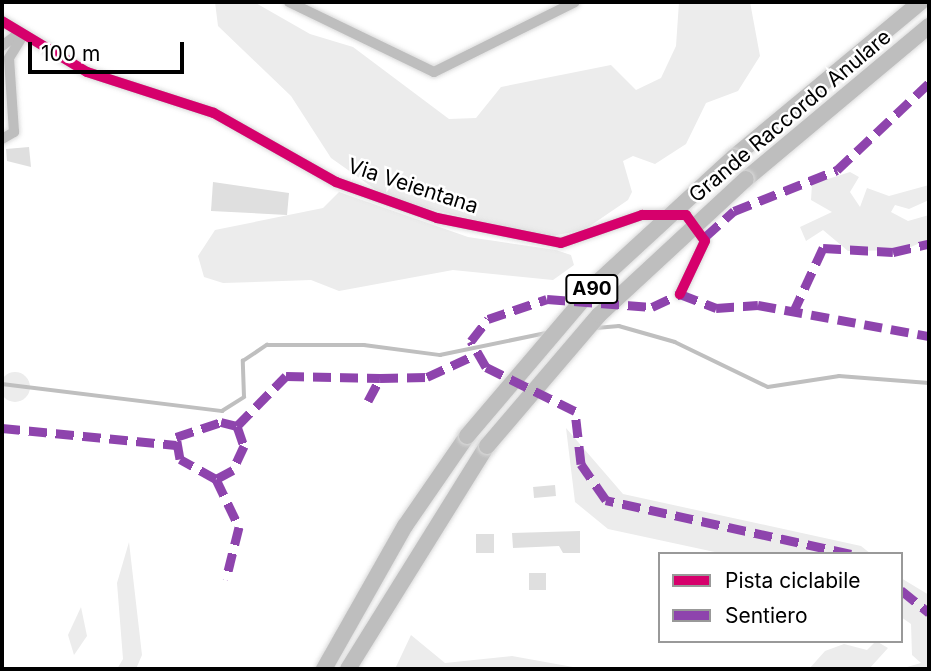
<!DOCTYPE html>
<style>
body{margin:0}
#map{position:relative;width:931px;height:671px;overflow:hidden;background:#fff;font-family:Inter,sans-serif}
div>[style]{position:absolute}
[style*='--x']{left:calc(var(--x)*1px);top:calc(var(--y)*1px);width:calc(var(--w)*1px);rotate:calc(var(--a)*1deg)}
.green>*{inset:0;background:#ececec}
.round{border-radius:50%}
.stream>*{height:3.5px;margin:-1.75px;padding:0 1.75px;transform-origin:1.75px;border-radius:1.75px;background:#bfbfbf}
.building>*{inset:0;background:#dfdfdf;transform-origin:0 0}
.roads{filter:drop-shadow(0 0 2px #dbdbdb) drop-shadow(0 0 2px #dbdbdb)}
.minor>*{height:10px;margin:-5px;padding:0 5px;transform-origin:5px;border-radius:5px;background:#bebebe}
.highway>*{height:16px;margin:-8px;padding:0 8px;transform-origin:8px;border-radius:8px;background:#bebebe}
.bridges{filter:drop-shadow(0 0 2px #dbdbdb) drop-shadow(0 0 2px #dbdbdb)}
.highway-bridge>*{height:16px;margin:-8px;padding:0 8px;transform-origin:8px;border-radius:8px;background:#bebebe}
.quiet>*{height:9px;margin-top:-4.5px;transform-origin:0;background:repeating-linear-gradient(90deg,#8e44ad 0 18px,transparent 0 27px)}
.cycleway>*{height:10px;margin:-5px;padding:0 5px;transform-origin:5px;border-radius:5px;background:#d6006c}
span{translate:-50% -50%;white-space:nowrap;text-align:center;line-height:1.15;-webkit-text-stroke:5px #fff;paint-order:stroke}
.shield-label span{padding:2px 5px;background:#fff;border:2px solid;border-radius:5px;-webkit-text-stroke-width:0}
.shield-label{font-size:19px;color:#000;font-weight:700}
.street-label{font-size:21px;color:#000}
.frame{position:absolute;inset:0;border:4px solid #000;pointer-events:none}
.legend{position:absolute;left:658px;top:552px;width:245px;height:91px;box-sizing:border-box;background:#fff;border:2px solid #999;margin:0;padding:9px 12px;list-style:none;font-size:21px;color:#000}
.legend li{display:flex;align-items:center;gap:14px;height:35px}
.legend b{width:35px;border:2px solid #999}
.scale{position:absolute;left:28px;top:42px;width:156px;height:32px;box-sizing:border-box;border:4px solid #000;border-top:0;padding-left:9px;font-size:21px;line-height:24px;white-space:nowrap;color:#000;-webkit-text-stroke:5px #fff;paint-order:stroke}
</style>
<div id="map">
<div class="green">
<div style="clip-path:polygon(215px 2px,254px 2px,310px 34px,353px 47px,449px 119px,476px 118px,501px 87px,611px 65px,636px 90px,661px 78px,676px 46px,679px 2px,750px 2px,760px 56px,738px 91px,706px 103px,686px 144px,655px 164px,633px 156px,623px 161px,632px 192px,628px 200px,584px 230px,546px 237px,389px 199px,331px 158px,291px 96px,218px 26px)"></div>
<div style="clip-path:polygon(850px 172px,859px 177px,850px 192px,860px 207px,867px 188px,889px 196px,929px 185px,929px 200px,909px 209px,895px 205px,891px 212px,908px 221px,929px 215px,929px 239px,904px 250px,848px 251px,823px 230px,806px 241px,800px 227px,832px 212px,811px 200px,812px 184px)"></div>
<div style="clip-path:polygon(339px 192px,468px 237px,556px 250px,571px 255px,574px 265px,553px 280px,453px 270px,339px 291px,311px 280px,223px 283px,204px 277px,198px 256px,215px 230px,323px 208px)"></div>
<div class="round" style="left:0;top:372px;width:30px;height:30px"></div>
<div style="clip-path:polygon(566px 428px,623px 494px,861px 546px,871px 554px,724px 554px,608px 529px,575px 502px)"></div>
<div style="clip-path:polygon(129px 542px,142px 655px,136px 669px,117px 669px,123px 659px,117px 583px)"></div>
<div style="clip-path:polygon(901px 578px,929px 595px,929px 669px,900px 669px,921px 663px,912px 655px,911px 624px,901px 617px)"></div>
<div style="clip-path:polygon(81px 607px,87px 636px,74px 655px,68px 635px)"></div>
<div style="clip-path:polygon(411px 635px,445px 663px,512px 656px,584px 669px,395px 669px)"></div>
<div style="clip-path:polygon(876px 641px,888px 648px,869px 669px,809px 669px,825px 651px,844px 644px,867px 650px)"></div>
</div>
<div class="stream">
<div style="--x:596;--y:328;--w:23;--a:-5"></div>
<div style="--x:619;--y:326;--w:58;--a:15.9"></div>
<div style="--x:675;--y:342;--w:103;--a:25.8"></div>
<div style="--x:768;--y:387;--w:72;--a:-8.8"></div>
<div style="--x:839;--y:376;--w:90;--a:4.4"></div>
<div style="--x:2;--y:384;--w:222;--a:7"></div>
<div style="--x:222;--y:411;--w:26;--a:-32"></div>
<div style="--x:244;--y:397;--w:36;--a:-92"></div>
<div style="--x:243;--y:361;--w:29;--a:-34"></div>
<div style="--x:267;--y:345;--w:97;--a:0"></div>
<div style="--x:364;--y:345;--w:77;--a:7.5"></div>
<div style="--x:440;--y:355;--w:108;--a:-11.7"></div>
</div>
<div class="building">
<div style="clip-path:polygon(29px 147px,31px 167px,7px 161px,6px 149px)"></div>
<div style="clip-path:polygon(213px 182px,289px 193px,287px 215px,211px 211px)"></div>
<div style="left:555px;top:485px;width:11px;height:22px;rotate:85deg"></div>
<div style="clip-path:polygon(580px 531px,580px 553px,563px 553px,559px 546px,513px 548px,512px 533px)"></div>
<div style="left:476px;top:534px;width:18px;height:19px"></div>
<div style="left:529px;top:573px;width:17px;height:17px"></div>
</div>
<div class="roads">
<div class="minor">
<div style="--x:289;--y:2;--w:161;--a:25.8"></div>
<div style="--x:434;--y:72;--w:157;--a:-26.4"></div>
<div style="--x:2;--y:21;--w:99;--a:31"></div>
<div style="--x:87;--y:72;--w:133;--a:17.9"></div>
<div style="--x:214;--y:113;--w:140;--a:29.5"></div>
<div style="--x:336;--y:182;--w:107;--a:19.6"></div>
<div style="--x:437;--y:218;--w:126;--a:11.4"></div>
<div style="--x:561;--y:243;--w:86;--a:-19.1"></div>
<div style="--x:642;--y:215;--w:44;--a:0"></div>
<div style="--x:686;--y:215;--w:32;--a:54"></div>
<div style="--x:705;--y:241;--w:59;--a:115.3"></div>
<div style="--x:2;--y:46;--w:21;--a:-37"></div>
<div style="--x:2;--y:139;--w:14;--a:-30"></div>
<div style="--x:14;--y:132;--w:74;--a:-93.9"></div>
<div style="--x:9;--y:58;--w:26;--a:-58"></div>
</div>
<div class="highway">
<div style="--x:734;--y:157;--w:243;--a:-39.7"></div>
<div style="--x:746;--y:179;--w:239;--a:-39.9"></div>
<div style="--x:324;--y:669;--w:164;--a:-60.5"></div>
<div style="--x:405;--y:526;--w:109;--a:-55.4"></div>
<div style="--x:348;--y:669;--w:263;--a:-58.1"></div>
</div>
</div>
<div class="bridges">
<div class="highway-bridge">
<div style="--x:467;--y:436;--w:204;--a:-49.6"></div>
<div style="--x:599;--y:281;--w:183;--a:-42.6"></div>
<div style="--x:487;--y:446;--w:172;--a:-49.5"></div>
<div style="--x:599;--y:315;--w:200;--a:-42.8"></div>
</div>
</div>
<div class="quiet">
<div style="--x:705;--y:237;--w:39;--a:-42"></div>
<div style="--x:734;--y:211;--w:111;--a:-21.7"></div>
<div style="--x:837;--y:170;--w:127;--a:-43.4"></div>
<div style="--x:793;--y:313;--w:72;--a:-65.2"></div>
<div style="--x:823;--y:248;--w:70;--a:3.3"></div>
<div style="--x:893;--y:252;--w:37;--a:-13"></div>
<div style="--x:368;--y:401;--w:26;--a:-62"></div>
<div style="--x:380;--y:378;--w:47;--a:-1.2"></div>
<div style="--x:427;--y:377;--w:53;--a:-24.6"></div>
<div style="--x:221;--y:422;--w:16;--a:14"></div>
<div style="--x:237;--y:426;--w:21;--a:71"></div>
<div style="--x:244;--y:446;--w:26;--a:115"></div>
<div style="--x:233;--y:470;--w:19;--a:152"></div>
<div style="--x:216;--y:479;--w:41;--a:-150.9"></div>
<div style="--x:180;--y:459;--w:22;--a:-100"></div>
<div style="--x:176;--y:437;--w:47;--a:-18.4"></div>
<div style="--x:237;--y:426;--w:70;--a:-45.6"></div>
<div style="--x:286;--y:376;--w:94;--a:1.2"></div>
<div style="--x:2;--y:428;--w:175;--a:5.6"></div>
<div style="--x:216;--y:479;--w:53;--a:64.4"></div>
<div style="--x:239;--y:527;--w:54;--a:104"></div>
<div style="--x:851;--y:554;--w:251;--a:-167.6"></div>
<div style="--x:606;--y:500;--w:44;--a:-124.8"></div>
<div style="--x:581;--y:464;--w:53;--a:-96.5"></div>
<div style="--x:575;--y:411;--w:99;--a:-153.7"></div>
<div style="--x:486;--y:367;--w:30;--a:-120"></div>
<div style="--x:471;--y:341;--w:28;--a:-52"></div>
<div style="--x:488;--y:319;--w:62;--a:-18.7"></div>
<div style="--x:547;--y:299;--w:105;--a:4.4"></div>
<div style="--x:652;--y:307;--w:31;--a:-25"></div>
<div style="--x:680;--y:294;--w:39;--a:21"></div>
<div style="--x:716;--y:308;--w:42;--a:-4.1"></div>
<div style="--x:758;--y:305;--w:174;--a:10.3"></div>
<div style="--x:901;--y:590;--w:36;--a:39"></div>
</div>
<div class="cycleway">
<div style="--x:2;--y:21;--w:99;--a:31"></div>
<div style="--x:87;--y:72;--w:133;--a:17.9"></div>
<div style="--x:214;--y:113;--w:140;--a:29.5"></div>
<div style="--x:336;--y:182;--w:107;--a:19.6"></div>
<div style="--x:437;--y:218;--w:126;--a:11.4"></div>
<div style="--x:561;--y:243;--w:86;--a:-19.1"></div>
<div style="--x:642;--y:215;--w:44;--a:0"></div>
<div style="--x:686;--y:215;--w:32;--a:54"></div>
<div style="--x:705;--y:241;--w:59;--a:115.3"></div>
</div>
<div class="shield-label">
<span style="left:592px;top:289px">A90</span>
</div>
<div class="street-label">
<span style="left:790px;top:116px;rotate:-40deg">Grande Raccordo Anulare</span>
<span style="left:413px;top:186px;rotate:18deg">Via Veientana</span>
</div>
<div class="frame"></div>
<ul class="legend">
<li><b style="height:9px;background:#d6006c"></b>Pista ciclabile</li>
<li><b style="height:9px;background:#8e44ad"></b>Sentiero</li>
</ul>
<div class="scale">100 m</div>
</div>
